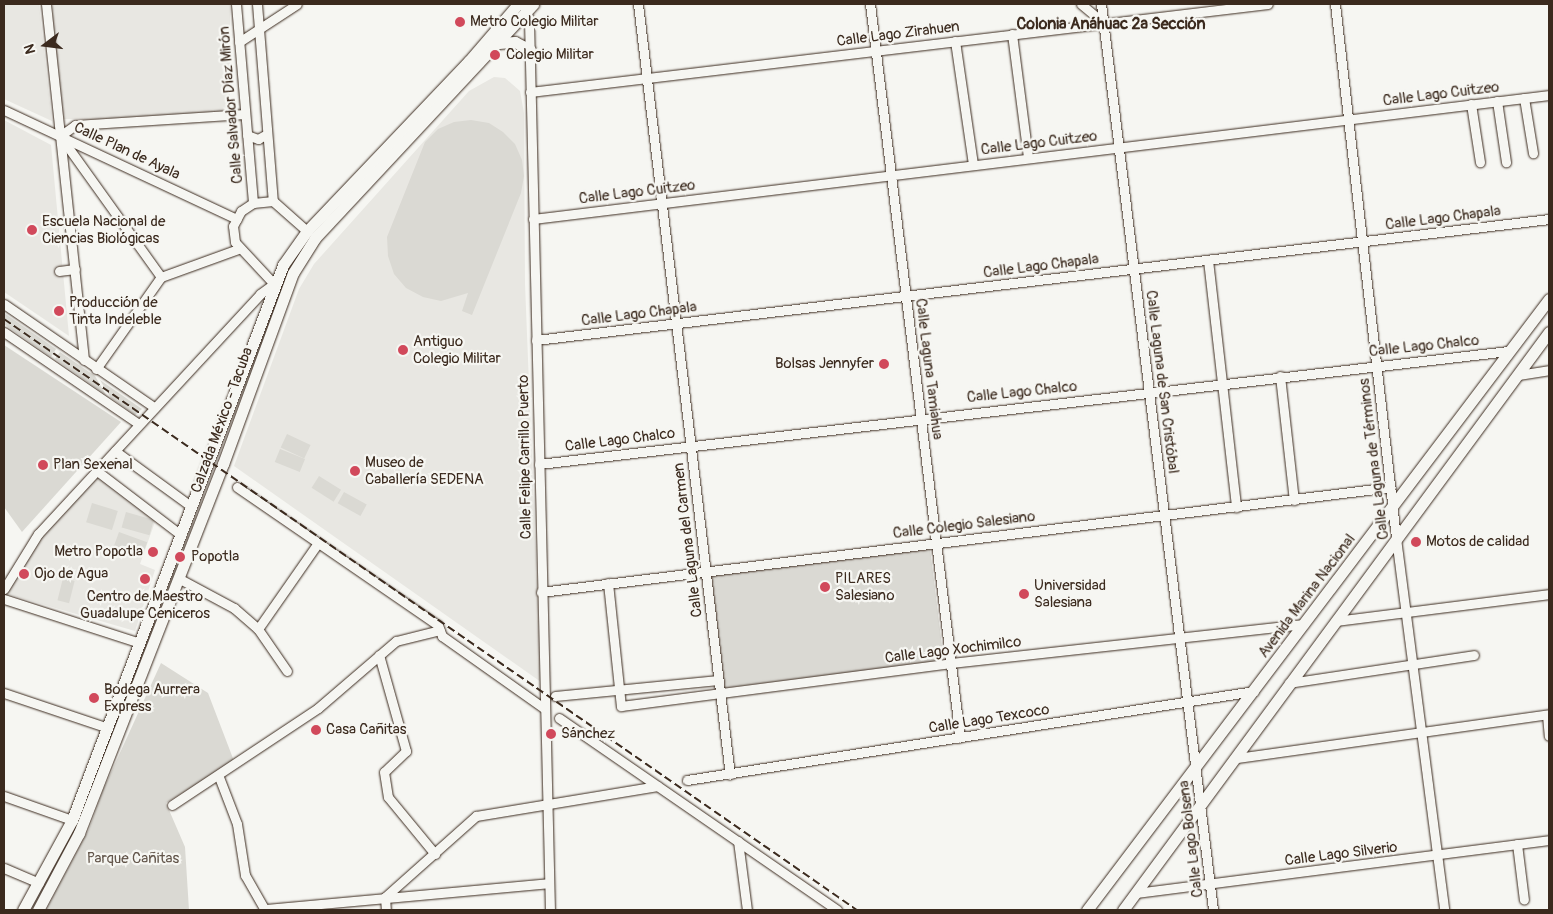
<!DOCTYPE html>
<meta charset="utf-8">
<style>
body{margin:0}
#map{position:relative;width:1553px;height:914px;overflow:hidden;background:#f6f6f2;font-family:Pangolin,sans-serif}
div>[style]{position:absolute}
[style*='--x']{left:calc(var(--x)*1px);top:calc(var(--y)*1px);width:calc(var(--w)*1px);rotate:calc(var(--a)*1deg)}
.built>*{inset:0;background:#e8e7e2;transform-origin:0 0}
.green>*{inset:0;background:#dad9d3;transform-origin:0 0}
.roads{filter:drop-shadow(0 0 1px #3b2a1e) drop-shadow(0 0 1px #3b2a1e)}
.minor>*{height:9px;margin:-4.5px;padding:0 4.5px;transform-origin:4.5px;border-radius:4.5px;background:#f6f6f2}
.major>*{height:11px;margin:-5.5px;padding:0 5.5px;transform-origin:5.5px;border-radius:5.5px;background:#f6f6f2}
.rail>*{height:2px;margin-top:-1px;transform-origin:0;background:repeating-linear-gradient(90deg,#3b2a1e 0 8px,transparent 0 12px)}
.dots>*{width:14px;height:14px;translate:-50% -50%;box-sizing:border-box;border:2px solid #f6f6f2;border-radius:50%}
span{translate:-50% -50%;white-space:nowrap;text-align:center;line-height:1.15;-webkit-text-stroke:4.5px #f6f6f2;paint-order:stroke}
.poi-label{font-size:15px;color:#3b2a1e}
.left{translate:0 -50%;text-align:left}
.right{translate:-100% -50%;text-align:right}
.street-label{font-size:15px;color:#3b2a1e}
.park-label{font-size:15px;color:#63564b}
.neighbourhood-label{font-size:16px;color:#3b2a1e;font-weight:700}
.frame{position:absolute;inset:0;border:5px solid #3b2a1e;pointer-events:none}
.north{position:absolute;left:20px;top:20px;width:50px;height:50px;-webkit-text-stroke:4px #f6f6f2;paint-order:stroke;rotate:255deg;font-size:14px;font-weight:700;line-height:20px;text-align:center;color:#3b2a1e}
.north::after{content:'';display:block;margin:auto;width:18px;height:22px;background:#3b2a1e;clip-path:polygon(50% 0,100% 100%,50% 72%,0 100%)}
</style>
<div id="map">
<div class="built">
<div style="clip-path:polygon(4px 4px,39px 4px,52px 121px,4px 99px)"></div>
<div style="left:53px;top:4px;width:177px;height:115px"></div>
<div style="clip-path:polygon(494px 77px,505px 78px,520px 91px,524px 113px,525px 284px,541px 682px,234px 466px,299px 289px,314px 264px,469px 91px)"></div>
<div style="clip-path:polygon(4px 120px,51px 145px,69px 336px,4px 292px)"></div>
<div style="clip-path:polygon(100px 474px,156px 519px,140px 564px,155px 570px,135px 631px,7px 594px,34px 545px)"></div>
</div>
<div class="green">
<div style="clip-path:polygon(471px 120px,489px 123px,503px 132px,515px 144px,522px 160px,524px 176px,521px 193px,472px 315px,462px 311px,468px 293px,441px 301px,423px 297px,406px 288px,394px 274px,388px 256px,387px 237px,425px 142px,438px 129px,454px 122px)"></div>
<div style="clip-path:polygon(4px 313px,56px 349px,51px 357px,4px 324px)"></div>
<div style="clip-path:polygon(4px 345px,121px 422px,22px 532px,4px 507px)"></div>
<div style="clip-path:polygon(60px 352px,95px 376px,106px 395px,55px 359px)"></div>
<div style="clip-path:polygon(100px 380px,142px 409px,135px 415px,111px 398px)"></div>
<div style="left:287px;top:434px;width:26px;height:15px;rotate:25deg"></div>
<div style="left:280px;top:449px;width:27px;height:14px;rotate:22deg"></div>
<div style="left:319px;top:476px;width:26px;height:14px;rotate:32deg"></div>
<div style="left:344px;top:492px;width:26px;height:13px;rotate:29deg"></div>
<div style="left:92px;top:503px;width:27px;height:20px;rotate:17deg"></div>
<div style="left:126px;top:512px;width:29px;height:16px;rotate:16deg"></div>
<div style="left:119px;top:532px;width:30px;height:16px;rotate:20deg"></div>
<div style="left:930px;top:548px;width:114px;height:223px;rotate:83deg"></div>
<div style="left:63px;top:578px;width:12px;height:23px;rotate:14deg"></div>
<div style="clip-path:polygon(161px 663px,208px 693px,234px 761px,166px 803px,185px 847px,189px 910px,46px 910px,89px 829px,103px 790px)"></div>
</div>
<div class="roads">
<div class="minor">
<div style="--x:46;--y:4;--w:358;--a:83.9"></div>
<div style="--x:236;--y:4;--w:200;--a:85.1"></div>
<div style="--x:257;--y:4;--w:198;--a:85.4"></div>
<div style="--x:638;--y:4;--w:776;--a:83.2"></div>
<div style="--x:870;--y:4;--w:739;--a:83.01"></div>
<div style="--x:1081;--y:4;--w:30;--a:40"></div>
<div style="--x:1101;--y:4;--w:913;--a:82.95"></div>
<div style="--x:1335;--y:4;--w:537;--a:83.48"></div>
<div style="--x:1396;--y:538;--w:375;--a:82.6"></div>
<div style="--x:524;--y:6;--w:15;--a:70"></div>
<div style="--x:529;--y:20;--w:890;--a:88.65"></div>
<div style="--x:1012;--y:34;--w:125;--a:82.6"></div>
<div style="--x:955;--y:41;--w:125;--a:81.7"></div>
<div style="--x:239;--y:42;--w:69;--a:-33.2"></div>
<div style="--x:530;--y:92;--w:743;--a:-6.8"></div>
<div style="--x:1524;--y:98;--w:56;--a:80.7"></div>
<div style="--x:1497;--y:101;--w:62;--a:81.6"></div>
<div style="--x:1471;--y:104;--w:59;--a:81.2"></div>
<div style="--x:4;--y:110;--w:257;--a:25.1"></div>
<div style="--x:247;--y:135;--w:12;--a:20"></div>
<div style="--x:258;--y:139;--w:10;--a:-29"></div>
<div style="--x:533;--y:219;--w:1024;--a:-6.96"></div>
<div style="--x:1208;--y:260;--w:249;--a:83.5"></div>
<div style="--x:59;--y:271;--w:16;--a:-7"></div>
<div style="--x:161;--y:277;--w:173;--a:-125.6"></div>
<div style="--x:60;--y:136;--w:19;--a:-36"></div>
<div style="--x:75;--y:125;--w:170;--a:-3.7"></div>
<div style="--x:4;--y:304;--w:182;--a:34.5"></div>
<div style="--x:4;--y:332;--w:163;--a:34.3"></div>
<div style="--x:536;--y:340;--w:1020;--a:-6.81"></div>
<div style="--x:96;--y:369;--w:113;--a:-54.8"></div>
<div style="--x:161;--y:277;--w:82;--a:-20"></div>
<div style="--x:1518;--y:375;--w:31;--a:-9"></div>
<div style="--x:1280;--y:376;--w:125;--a:83.6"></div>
<div style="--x:115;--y:451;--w:95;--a:36"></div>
<div style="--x:539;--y:464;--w:976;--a:-6.65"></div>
<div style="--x:97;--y:471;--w:106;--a:37.3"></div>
<div style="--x:237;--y:487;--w:244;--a:34.5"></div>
<div style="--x:438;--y:625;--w:12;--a:70"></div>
<div style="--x:442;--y:636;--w:126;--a:35.3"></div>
<div style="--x:178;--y:578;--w:64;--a:28.2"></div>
<div style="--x:234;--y:608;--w:32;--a:41"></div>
<div style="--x:258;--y:629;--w:51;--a:55.4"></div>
<div style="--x:608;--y:583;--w:124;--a:84"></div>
<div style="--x:621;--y:706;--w:333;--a:-7.4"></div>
<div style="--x:951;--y:663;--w:355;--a:-6.3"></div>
<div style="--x:4;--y:589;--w:65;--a:-58.3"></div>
<div style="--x:38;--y:534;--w:327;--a:-47.2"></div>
<div style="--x:260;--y:294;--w:17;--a:-36"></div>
<div style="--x:274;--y:284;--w:57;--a:-132.9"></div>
<div style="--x:235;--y:242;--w:16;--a:-97"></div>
<div style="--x:233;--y:226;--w:17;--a:-62"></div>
<div style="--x:241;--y:211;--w:14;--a:-34"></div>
<div style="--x:253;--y:203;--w:20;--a:-6"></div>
<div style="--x:273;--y:201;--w:45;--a:41.4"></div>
<div style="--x:541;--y:592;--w:856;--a:-7.04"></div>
<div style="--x:4;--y:599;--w:143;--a:17.9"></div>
<div style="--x:1336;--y:621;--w:215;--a:-7.2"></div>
<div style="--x:258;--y:629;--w:105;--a:-55.1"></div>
<div style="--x:379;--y:655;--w:100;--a:74.3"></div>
<div style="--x:406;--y:751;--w:30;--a:136"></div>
<div style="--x:384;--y:772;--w:25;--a:81"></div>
<div style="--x:388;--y:797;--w:74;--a:50.5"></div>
<div style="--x:1289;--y:683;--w:187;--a:-8.6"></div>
<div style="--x:4;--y:693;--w:110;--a:18.6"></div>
<div style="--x:555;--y:696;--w:164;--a:-5.6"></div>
<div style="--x:1547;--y:715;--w:21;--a:85"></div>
<div style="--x:559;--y:718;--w:338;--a:34.6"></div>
<div style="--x:1237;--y:758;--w:315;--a:-8"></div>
<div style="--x:219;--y:777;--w:50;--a:69"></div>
<div style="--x:237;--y:824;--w:52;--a:81.1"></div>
<div style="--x:245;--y:875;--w:40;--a:60.3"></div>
<div style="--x:687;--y:780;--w:574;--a:-8.92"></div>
<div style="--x:4;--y:796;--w:72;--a:19.4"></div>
<div style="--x:172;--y:805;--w:175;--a:-33.6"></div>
<div style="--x:318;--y:708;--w:103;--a:-40.7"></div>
<div style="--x:396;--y:641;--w:45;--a:-14"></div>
<div style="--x:738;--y:841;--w:70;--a:82.6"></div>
<div style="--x:1517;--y:844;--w:56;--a:82.9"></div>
<div style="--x:4;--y:868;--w:38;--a:23"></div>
<div style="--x:1136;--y:893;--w:416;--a:-7.3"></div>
<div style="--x:385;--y:897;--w:122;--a:-41.7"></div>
<div style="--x:476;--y:816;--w:184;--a:-9.4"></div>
<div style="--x:385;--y:897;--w:13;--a:86"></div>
<div style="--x:265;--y:909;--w:285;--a:-5.2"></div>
</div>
<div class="major">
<div style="--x:499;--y:43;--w:16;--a:-4"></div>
<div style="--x:515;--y:42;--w:17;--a:28"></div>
<div style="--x:23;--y:910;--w:102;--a:-61.4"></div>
<div style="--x:72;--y:820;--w:594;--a:-69.18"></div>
<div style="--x:283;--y:265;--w:42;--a:-54.8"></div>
<div style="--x:307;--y:231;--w:235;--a:-46.4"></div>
<div style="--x:469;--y:61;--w:75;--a:-49.3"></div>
<div style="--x:38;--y:910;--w:87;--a:-62"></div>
<div style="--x:79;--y:833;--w:396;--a:-68.7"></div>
<div style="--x:223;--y:464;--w:203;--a:-69.9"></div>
<div style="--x:293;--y:273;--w:41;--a:-57.8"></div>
<div style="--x:315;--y:238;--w:320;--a:-47"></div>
<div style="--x:1087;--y:910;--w:766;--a:-52.91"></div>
<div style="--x:1123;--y:910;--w:718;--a:-53.61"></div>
</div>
</div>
<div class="rail">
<div style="--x:4;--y:319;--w:1038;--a:34.72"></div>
</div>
<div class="dots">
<div style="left:460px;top:22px;background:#d1495b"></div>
<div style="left:495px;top:55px;background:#d1495b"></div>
<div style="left:32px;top:230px;background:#d1495b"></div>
<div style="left:59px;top:311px;background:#d1495b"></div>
<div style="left:403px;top:350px;background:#d1495b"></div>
<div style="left:884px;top:364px;background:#d1495b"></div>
<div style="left:43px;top:465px;background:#d1495b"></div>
<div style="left:355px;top:471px;background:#d1495b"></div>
<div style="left:1416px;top:542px;background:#d1495b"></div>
<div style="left:153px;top:552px;background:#d1495b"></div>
<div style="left:180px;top:557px;background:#d1495b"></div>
<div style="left:24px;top:574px;background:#d1495b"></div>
<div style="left:145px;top:579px;background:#d1495b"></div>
<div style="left:825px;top:587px;background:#d1495b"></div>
<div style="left:1024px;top:594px;background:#d1495b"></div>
<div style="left:94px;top:698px;background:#d1495b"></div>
<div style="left:316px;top:730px;background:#d1495b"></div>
<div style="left:551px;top:734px;background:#d1495b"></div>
</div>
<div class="poi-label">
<span class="left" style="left:470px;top:22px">Metro Colegio Militar</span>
<span class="left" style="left:506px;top:55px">Colegio Militar</span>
<span class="left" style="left:42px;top:230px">Escuela Nacional de<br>Ciencias Biológicas</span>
<span class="left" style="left:69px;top:311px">Producción de<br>Tinta Indeleble</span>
<span class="left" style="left:413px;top:350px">Antiguo<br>Colegio Militar</span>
<span class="right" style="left:874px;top:364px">Bolsas Jennyfer</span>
<span class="left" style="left:365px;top:471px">Museo de<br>Caballería SEDENA</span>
<span class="left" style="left:53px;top:465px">Plan Sexenal</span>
<span class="left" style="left:1426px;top:542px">Motos de calidad</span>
<span class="right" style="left:143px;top:552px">Metro Popotla</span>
<span class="left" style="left:191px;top:557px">Popotla</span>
<span class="left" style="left:34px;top:574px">Ojo de Agua</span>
<span class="left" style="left:835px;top:587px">PILARES<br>Salesiano</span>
<span class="left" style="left:1034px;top:594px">Universidad<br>Salesiana</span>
<span style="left:145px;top:605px">Centro de Maestro<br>Guadalupe Ceniceros</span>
<span class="left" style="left:104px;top:698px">Bodega Aurrera<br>Express</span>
<span class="left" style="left:326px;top:730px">Casa Cañitas</span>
<span class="left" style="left:561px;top:734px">Sánchez</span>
</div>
<div class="street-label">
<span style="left:898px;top:34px;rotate:-7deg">Calle Lago Zirahuen</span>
<span style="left:1441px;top:94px;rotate:-7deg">Calle Lago Cuitzeo</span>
<span style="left:231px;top:105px;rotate:-95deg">Calle Salvador Díaz Mirón</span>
<span style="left:1039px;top:143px;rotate:-7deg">Calle Lago Cuitzeo</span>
<span style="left:127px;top:151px;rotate:25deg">Calle Plan de Ayala</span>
<span style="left:637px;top:192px;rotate:-7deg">Calle Lago Cuitzeo</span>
<span style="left:1443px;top:218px;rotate:-7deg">Calle Lago Chapala</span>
<span style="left:1041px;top:266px;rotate:-7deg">Calle Lago Chapala</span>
<span style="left:639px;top:314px;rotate:-7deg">Calle Lago Chapala</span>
<span style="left:1424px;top:346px;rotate:-6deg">Calle Lago Chalco</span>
<span style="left:929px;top:369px;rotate:83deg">Calle Laguna Tamiahua</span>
<span style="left:1162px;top:382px;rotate:83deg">Calle Laguna de San Cristóbal</span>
<span style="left:1022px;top:392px;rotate:-6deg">Calle Lago Chalco</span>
<span style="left:222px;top:420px;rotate:-70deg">Calzada México - Tacuba</span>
<span style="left:620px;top:440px;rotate:-7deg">Calle Lago Chalco</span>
<span style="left:525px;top:457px;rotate:-91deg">Calle Felipe Carrillo Puerto</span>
<span style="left:1374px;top:459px;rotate:-97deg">Calle Laguna de Términos</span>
<span style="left:964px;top:525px;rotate:-7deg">Calle Colegio Salesiano</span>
<span style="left:688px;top:540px;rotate:-97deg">Calle Laguna del Carmen</span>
<span style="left:1307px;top:596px;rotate:-53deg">Avenida Marina Nacional</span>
<span style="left:953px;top:650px;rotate:-7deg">Calle Lago Xochimilco</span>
<span style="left:989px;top:719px;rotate:-9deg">Calle Lago Texcoco</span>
<span style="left:1191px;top:839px;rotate:-97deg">Calle Lago Bolsena</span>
<span style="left:1341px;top:854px;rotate:-7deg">Calle Lago Silverio</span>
</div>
<div class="park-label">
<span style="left:133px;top:859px">Parque Cañitas</span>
</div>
<div class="neighbourhood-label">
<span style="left:1111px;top:24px">Colonia Anáhuac 2ª Sección</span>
</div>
<div class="frame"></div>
<div class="north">N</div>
</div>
